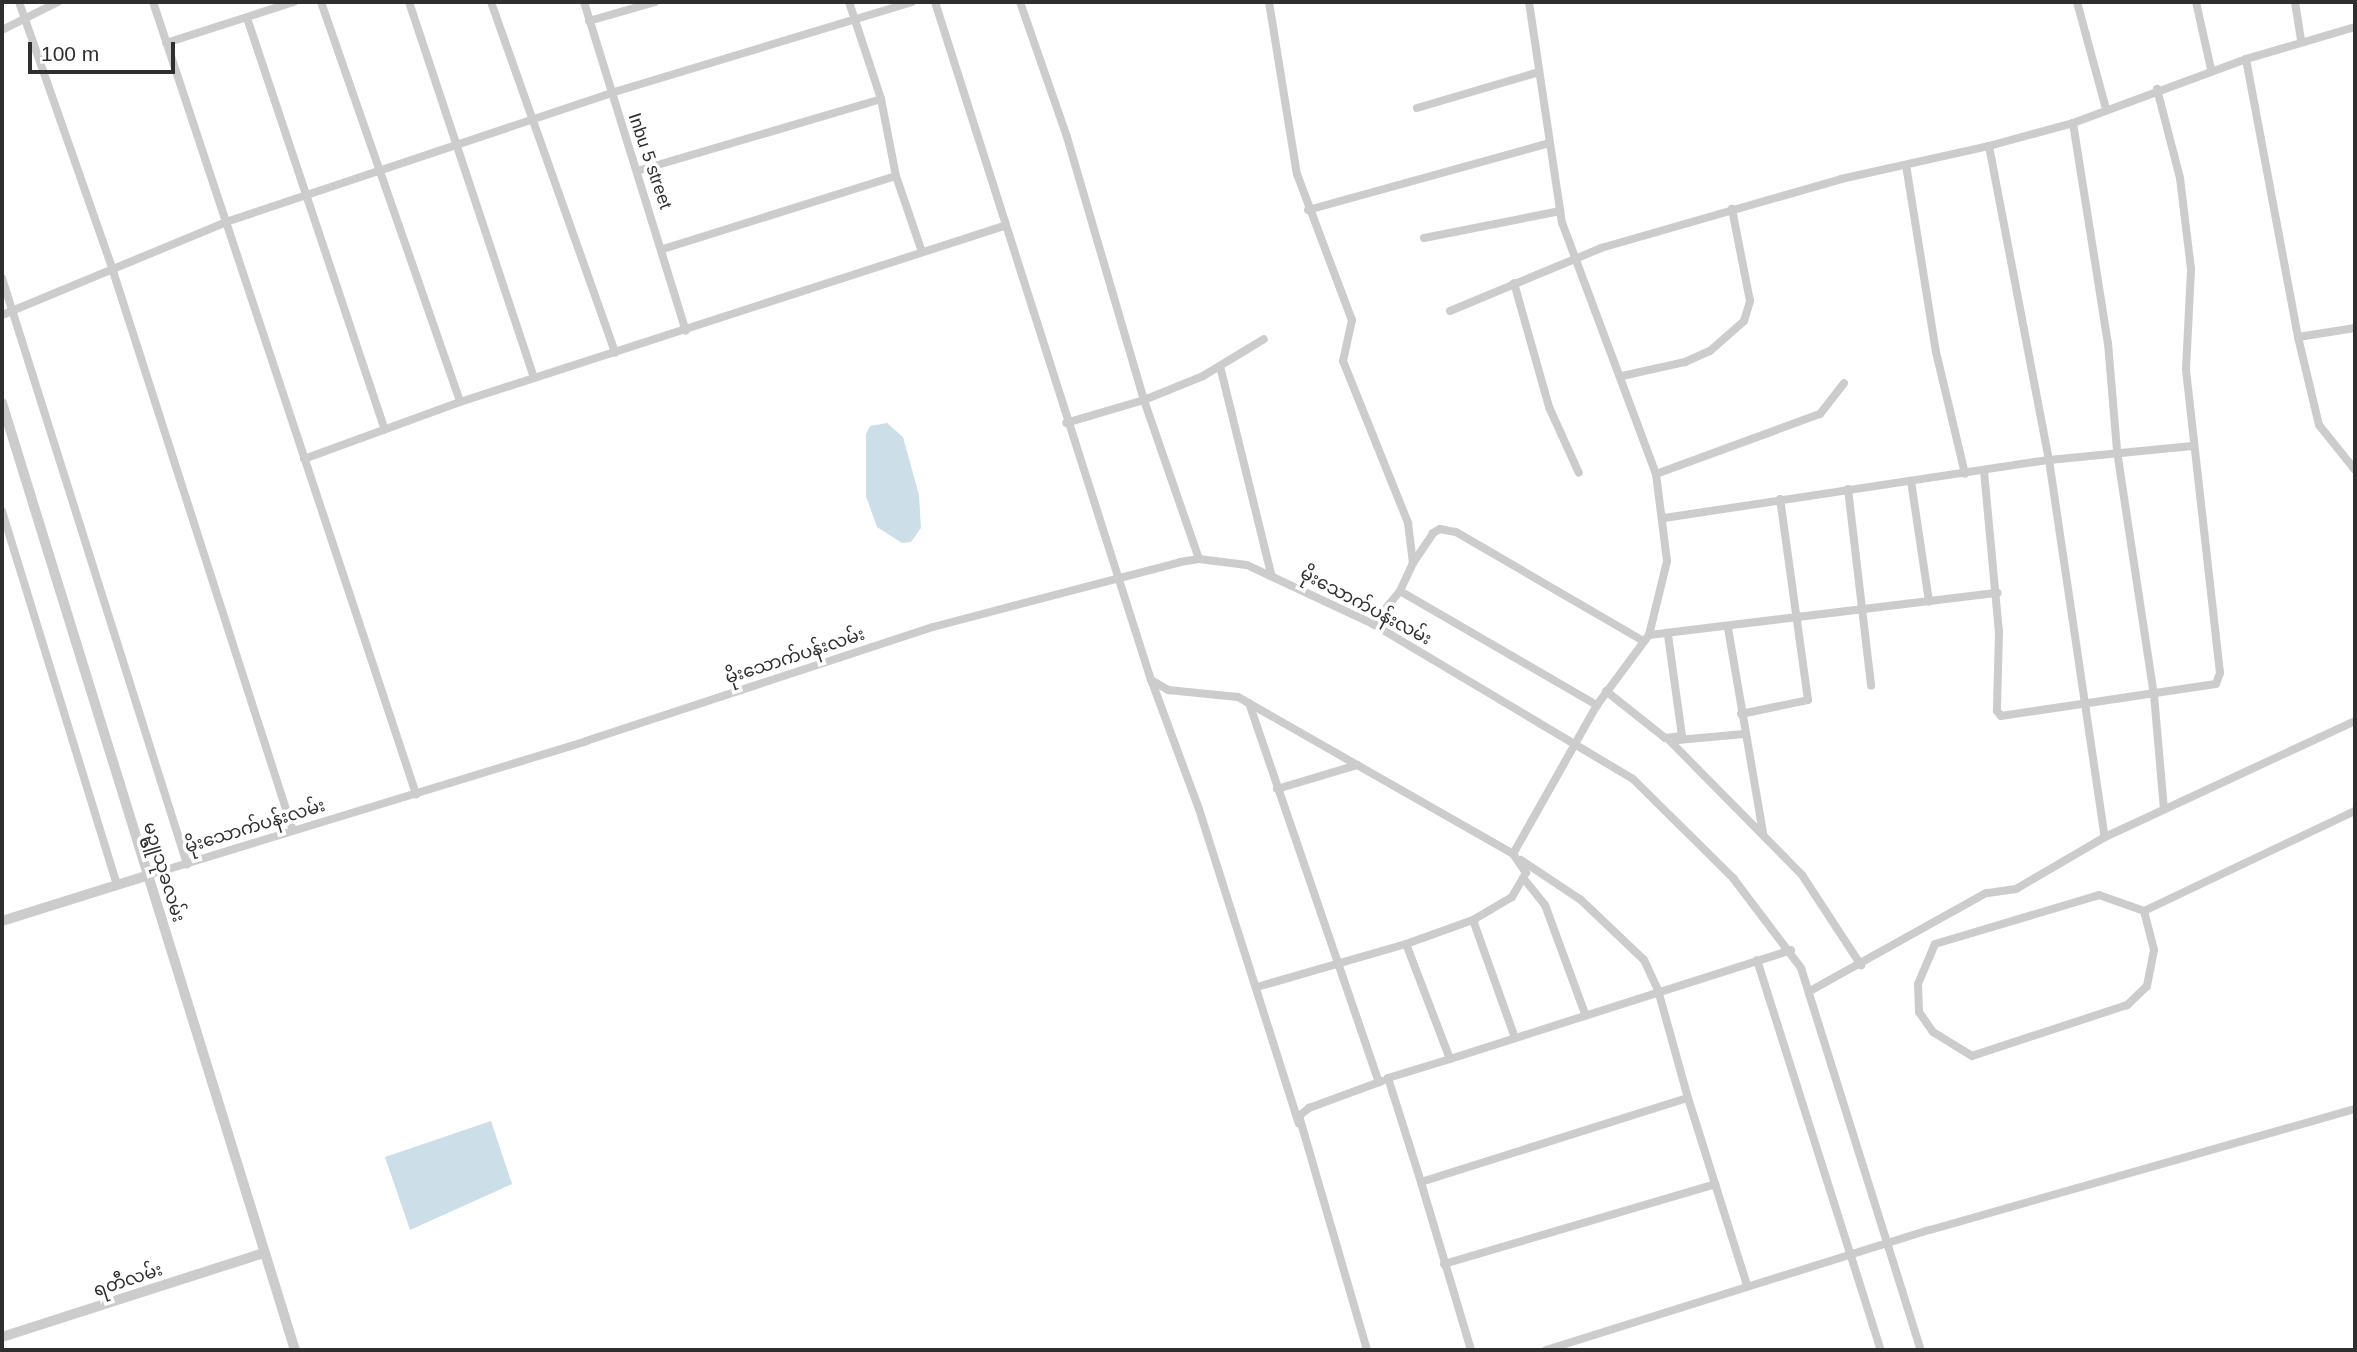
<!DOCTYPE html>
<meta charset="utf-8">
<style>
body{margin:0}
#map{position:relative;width:2357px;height:1352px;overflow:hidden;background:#fff;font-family:Arial,"Noto Sans Myanmar",sans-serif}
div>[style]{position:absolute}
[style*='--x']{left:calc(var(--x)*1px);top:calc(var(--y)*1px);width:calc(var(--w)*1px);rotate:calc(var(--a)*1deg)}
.water>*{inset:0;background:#ccdfe9}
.minor>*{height:8px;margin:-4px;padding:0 4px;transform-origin:4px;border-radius:4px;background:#ccc}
.tertiary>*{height:10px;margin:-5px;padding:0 5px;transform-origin:5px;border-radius:5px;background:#ccc}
span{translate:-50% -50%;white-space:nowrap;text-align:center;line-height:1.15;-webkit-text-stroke:7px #fff;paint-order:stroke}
.street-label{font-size:18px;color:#2f2f2f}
.frame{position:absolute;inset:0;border:4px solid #2f2f2f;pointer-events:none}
.scale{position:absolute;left:28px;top:42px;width:147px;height:32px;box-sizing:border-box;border:4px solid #2f2f2f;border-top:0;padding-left:9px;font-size:21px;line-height:24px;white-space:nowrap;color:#2f2f2f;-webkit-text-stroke:5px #fff;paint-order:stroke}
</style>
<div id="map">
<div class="water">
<div style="clip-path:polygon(887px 423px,903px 437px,919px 495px,921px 528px,911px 542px,902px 543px,877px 527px,866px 496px,866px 434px,870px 426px)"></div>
<div style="clip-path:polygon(491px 1121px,512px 1184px,410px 1230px,385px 1157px)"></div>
</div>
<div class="minor">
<div style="--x:19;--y:2;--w:282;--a:70.7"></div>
<div style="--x:112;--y:268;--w:591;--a:72.18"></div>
<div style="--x:153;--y:2;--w:835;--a:71.63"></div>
<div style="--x:321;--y:2;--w:423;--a:70.8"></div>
<div style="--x:409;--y:2;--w:396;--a:71.6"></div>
<div style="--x:491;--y:2;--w:372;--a:70.5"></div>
<div style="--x:584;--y:2;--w:344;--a:72.8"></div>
<div style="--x:849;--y:2;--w:102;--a:71.7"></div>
<div style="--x:881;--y:99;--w:78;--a:79"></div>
<div style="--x:896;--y:176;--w:80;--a:71.1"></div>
<div style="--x:935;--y:2;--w:712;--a:72.33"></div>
<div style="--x:1151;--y:680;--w:20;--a:30"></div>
<div style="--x:1168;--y:690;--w:70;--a:5.7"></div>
<div style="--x:1238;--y:697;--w:317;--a:29.7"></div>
<div style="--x:1513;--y:854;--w:171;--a:-60.6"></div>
<div style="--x:1597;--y:705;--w:87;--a:-53.4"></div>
<div style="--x:1649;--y:635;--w:76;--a:-76.3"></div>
<div style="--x:1667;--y:561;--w:88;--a:-97.2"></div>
<div style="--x:1656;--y:474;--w:268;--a:-110.5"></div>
<div style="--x:1562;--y:223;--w:223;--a:-98.5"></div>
<div style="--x:1020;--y:2;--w:143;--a:70.8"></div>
<div style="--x:1067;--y:137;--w:274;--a:73.7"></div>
<div style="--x:1144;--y:400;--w:81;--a:163.6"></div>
<div style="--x:1269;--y:2;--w:174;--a:80.8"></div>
<div style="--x:1297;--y:174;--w:156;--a:69.4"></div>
<div style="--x:1352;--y:320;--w:42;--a:102.4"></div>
<div style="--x:1343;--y:361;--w:175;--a:68.1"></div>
<div style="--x:1408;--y:523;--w:40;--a:82.9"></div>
<div style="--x:1413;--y:563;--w:31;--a:115"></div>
<div style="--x:1400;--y:591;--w:43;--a:129.3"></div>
<div style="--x:2077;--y:2;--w:111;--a:74.8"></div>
<div style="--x:2196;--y:2;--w:69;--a:77.4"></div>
<div style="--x:2295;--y:2;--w:38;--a:81"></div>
<div style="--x:247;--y:18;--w:434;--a:71.5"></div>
<div style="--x:589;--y:21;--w:69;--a:-16.1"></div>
<div style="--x:2355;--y:27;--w:114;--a:163.6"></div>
<div style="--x:2246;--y:59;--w:283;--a:79.4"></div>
<div style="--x:2298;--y:337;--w:58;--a:-9"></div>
<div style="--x:2;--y:30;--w:63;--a:-26.6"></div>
<div style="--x:166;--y:43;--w:134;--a:-17.8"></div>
<div style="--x:1417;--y:108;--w:127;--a:-16.4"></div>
<div style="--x:2073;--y:123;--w:223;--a:81"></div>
<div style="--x:2108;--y:343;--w:108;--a:85.2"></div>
<div style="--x:2117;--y:451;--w:247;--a:81.4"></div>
<div style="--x:2154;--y:695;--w:114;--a:85"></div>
<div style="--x:1989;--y:146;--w:87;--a:-15.3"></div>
<div style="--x:2073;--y:123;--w:184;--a:-20.3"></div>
<div style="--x:1906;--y:165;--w:189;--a:80.9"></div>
<div style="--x:1936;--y:352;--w:125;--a:76.6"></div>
<div style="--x:637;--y:171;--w:254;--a:-16.4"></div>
<div style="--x:1308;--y:210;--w:251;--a:-15.5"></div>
<div style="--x:1424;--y:238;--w:139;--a:-11.2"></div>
<div style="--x:663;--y:249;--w:244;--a:-17.4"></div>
<div style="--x:2;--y:278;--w:615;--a:72.48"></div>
<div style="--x:1514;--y:283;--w:129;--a:74.2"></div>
<div style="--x:1549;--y:407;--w:72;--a:65.6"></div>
<div style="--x:1450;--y:311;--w:164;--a:-22.6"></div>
<div style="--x:1601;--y:248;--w:250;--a:-16"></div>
<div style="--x:1841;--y:179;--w:152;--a:-12.6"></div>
<div style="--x:1989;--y:146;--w:320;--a:79.2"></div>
<div style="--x:2049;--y:460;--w:381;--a:81.6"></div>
<div style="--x:2105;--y:837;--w:103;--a:149.7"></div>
<div style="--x:2016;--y:889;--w:30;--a:172"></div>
<div style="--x:1986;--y:893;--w:201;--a:150.9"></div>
<div style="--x:2;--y:315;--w:243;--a:-22.5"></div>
<div style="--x:226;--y:222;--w:406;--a:-18.5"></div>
<div style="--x:611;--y:93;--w:314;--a:-16.8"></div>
<div style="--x:2298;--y:337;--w:90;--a:76.6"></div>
<div style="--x:2319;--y:425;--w:58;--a:51.3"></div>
<div style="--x:1220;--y:366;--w:214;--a:76.2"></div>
<div style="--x:1622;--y:376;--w:65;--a:-12.5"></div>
<div style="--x:1685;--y:362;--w:27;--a:-24"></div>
<div style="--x:1710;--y:351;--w:45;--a:-41.4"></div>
<div style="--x:1744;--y:321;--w:21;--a:-73"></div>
<div style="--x:1750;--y:301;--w:94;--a:-101.1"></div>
<div style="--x:304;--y:459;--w:166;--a:-20.1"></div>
<div style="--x:460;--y:402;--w:572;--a:-17.93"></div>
<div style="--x:1984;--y:471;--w:162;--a:84.7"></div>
<div style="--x:1999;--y:632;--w:79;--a:91.5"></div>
<div style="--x:1997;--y:711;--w:6;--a:51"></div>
<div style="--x:2001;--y:716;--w:217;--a:-8.5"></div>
<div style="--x:2216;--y:684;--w:12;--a:-70"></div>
<div style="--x:2220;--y:673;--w:306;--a:-96.4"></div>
<div style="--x:2186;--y:369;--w:100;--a:-87.1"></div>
<div style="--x:2191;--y:269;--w:92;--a:-96.9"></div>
<div style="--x:2180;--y:178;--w:92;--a:-104.5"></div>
<div style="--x:1656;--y:474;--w:175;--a:-20.1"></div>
<div style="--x:1820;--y:414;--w:39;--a:-52"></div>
<div style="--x:1911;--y:481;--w:122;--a:81.5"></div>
<div style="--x:1848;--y:489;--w:198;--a:83.3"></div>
<div style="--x:2;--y:511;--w:391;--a:72.9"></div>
<div style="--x:1664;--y:518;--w:389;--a:-8.6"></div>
<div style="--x:2049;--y:460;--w:144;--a:-5.6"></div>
<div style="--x:1199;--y:559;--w:168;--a:-109.1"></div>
<div style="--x:1144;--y:400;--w:64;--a:-22.1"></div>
<div style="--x:1203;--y:376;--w:71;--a:-31.2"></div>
<div style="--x:1413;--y:563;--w:36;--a:-56"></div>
<div style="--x:1433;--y:533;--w:8;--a:-30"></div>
<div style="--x:1440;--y:529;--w:16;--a:11"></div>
<div style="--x:1456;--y:532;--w:216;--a:30.2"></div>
<div style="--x:1400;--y:591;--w:228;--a:30.1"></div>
<div style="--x:1728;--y:628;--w:207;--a:80.3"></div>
<div style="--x:1649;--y:635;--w:351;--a:-6.9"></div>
<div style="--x:1152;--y:682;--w:135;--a:69.7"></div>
<div style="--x:1199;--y:809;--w:330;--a:72.4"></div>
<div style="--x:1606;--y:691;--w:75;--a:38.5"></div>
<div style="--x:1665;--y:738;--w:17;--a:-7"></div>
<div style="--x:1682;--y:736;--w:102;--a:-97.9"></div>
<div style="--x:1249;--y:703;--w:401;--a:71.1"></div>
<div style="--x:1741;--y:714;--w:68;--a:-11.8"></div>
<div style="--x:1808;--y:700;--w:203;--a:-97.9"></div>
<div style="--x:1669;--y:740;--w:190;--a:45.4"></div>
<div style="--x:1802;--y:875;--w:108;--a:56.8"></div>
<div style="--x:1678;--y:740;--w:66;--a:-5.2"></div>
<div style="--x:1277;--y:789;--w:84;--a:-16.7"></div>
<div style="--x:2105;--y:837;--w:276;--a:-24.9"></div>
<div style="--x:1521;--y:860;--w:72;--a:33.7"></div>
<div style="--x:1581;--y:900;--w:87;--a:43.6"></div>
<div style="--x:1644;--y:960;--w:33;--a:65"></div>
<div style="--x:1658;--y:990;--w:112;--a:74.5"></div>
<div style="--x:149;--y:875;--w:457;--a:-17"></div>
<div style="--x:586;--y:741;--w:365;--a:-18.2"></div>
<div style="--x:933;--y:627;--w:255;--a:-14.7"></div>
<div style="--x:1180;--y:562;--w:19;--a:-9"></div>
<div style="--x:1199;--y:559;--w:48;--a:7.1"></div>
<div style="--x:1247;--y:565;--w:139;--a:25.1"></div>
<div style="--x:1373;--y:624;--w:303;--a:30.8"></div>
<div style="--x:1633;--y:779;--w:141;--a:44.7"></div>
<div style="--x:1733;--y:878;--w:113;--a:52.9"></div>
<div style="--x:1801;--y:968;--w:400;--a:72.6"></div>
<div style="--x:1524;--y:879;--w:33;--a:51"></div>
<div style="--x:1545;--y:905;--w:116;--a:69.8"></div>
<div style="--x:2099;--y:895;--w:48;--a:19.6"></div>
<div style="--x:2144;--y:911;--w:40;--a:75.6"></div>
<div style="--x:2154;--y:950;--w:37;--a:101"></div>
<div style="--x:2147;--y:986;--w:28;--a:136"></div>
<div style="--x:2127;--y:1005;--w:163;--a:161.8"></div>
<div style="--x:1972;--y:1056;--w:46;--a:-148.4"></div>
<div style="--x:1933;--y:1032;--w:24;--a:-125"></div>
<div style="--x:1919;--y:1012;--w:28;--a:-92"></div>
<div style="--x:1918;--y:984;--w:43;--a:-67"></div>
<div style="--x:1935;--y:944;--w:171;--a:-16.6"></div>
<div style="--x:2144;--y:911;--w:233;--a:-25.4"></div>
<div style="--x:1473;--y:920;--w:125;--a:70.4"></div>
<div style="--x:1757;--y:960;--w:409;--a:72.4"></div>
<div style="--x:1257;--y:987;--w:155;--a:-16.1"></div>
<div style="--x:1450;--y:1059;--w:358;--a:-17.7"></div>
<div style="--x:1421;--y:1182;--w:109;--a:-107.6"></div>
<div style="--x:1388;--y:1078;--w:65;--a:-17"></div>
<div style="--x:1450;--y:1059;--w:123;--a:-110.9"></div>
<div style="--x:1406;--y:944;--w:71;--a:-19.7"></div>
<div style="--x:1473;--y:920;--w:45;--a:-30.5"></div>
<div style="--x:1512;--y:897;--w:28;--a:-60"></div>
<div style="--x:1526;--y:873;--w:23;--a:-124"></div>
<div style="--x:1444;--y:1264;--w:283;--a:-16.4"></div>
<div style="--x:1367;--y:1350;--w:244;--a:-106.2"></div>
<div style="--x:1299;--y:1116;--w:13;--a:-39"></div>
<div style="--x:1309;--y:1108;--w:78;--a:-20.3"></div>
<div style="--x:1471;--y:1350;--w:175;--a:-106.6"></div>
<div style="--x:1421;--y:1182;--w:280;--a:-17.5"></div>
<div style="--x:1688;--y:1098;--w:196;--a:72.5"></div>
<div style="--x:1546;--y:1350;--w:402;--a:-17.4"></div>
<div style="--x:1930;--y:1230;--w:442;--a:-15.9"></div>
</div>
<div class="tertiary">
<div style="--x:2;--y:403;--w:991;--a:72.81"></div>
<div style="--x:2;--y:921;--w:154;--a:-17.4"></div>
<div style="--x:2;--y:1337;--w:275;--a:-17.8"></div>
</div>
<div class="street-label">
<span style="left:650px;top:161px;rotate:71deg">Inbu 5 street</span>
<span style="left:1366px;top:606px;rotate:28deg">မိုးသောက်ပန်းလမ်း</span>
<span style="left:795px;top:656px;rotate:-18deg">မိုးသောက်ပန်းလမ်း</span>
<span style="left:255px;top:826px;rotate:-17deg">မိုးသောက်ပန်းလမ်း</span>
<span style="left:164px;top:872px;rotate:73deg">မဥ္ဇူသုခလမ်း</span>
<span style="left:128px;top:1280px;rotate:-18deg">ရတီလမ်း</span>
</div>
<div class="frame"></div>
<div class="scale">100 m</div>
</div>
